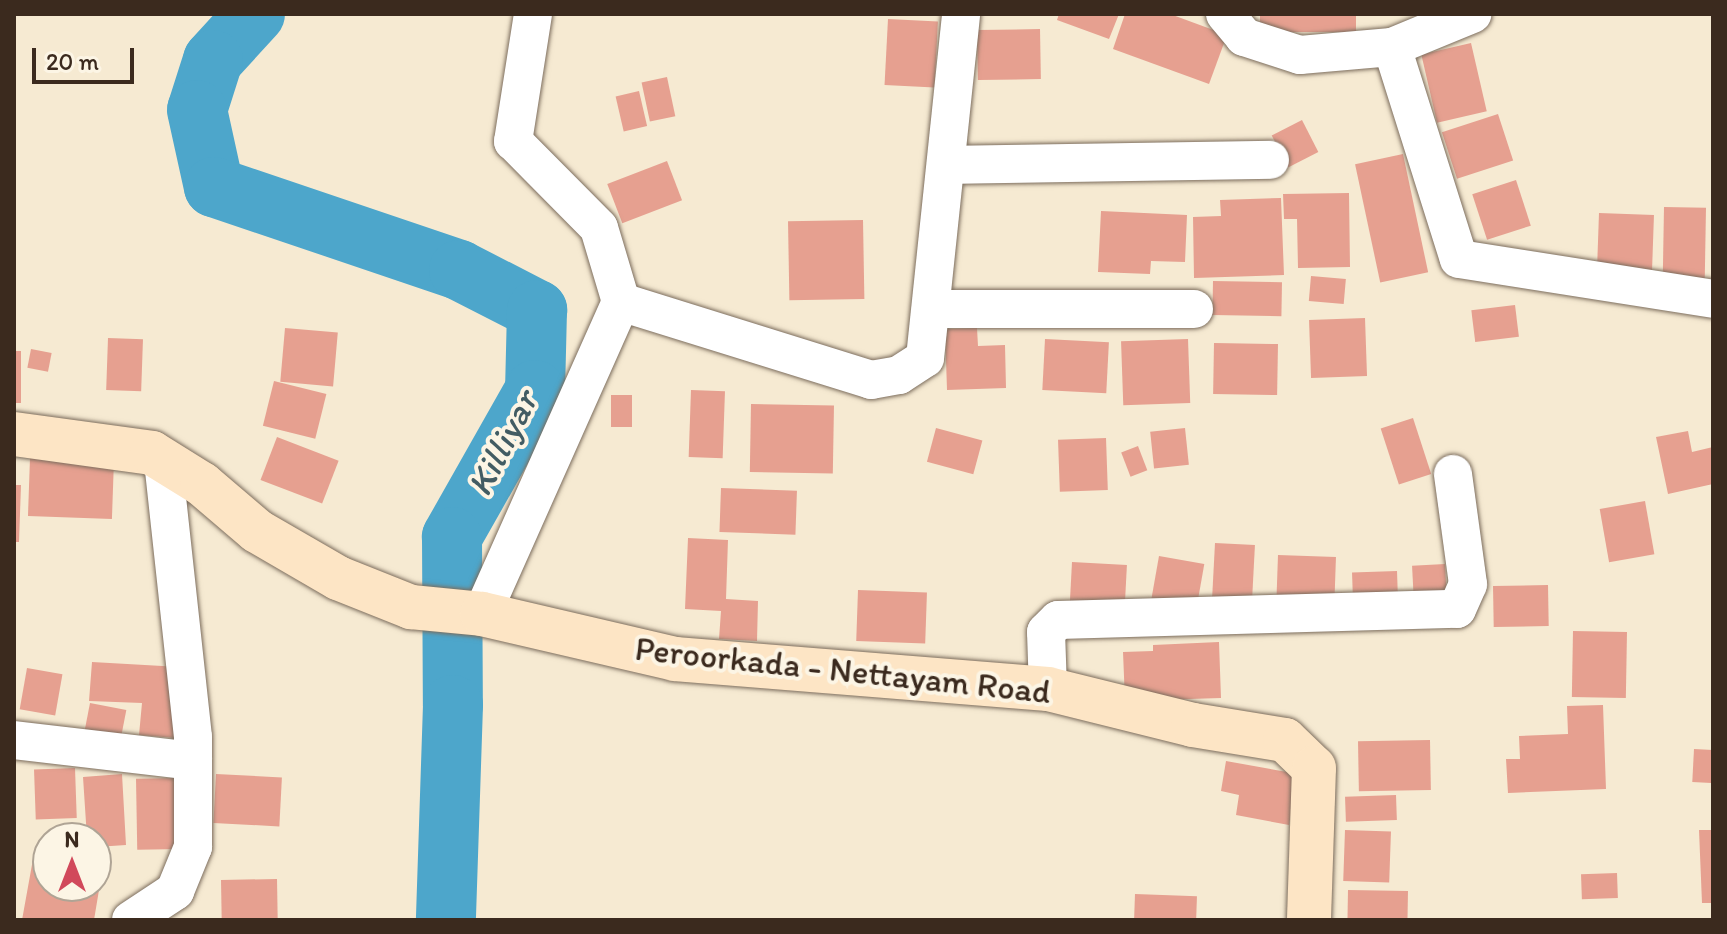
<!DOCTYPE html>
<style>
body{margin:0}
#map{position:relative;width:1727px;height:934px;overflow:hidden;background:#f6ead2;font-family:Itim,sans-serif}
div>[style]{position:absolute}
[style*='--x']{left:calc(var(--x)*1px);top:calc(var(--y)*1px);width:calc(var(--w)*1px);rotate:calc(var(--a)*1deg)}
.river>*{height:60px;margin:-30px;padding:0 30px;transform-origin:30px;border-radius:30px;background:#4da6cb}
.building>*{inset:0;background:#e6a090;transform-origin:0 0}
.roads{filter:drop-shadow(0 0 2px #7c6d5d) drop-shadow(0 0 2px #7c6d5d)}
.street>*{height:38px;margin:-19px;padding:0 19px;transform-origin:19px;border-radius:19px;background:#fff}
.secondary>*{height:44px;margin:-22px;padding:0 22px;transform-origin:22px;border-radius:22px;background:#fde5c5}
span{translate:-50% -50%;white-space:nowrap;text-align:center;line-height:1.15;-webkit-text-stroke:8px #fcf5e5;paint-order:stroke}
.street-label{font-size:34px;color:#3b2a1e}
.water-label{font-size:36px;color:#425c63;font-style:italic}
.frame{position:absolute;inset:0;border:16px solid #3b2a1e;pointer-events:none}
.north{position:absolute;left:32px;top:822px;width:80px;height:80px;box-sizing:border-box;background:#fcf5e5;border:2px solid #afa495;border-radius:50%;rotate:0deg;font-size:22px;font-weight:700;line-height:32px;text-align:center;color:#3b2a1e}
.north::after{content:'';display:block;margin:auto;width:28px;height:36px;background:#d1495b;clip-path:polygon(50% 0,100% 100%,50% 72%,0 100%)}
.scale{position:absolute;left:32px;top:48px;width:102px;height:36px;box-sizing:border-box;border:4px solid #3b2a1e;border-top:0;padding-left:10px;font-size:24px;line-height:28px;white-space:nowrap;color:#3b2a1e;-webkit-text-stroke:6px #fcf5e5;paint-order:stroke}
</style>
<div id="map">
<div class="river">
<div style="--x:255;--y:14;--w:62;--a:132.4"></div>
<div style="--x:213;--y:60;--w:52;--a:107.7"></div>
<div style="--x:197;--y:110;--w:79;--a:77.6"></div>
<div style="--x:214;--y:187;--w:259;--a:18.7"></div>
<div style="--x:459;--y:270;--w:88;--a:27.1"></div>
<div style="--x:537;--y:310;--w:80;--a:91.4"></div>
<div style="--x:535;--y:390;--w:169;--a:119.5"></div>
<div style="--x:452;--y:537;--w:168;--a:89.7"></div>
<div style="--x:453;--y:705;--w:215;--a:91.9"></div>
</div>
<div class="building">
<div style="clip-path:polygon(1059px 14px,1119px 14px,1109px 39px,1057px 20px)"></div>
<div style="clip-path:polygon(1125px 14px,1170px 14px,1227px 35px,1209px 84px,1113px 49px)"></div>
<div style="left:1260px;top:14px;width:96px;height:18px"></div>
<div style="left:888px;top:19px;width:50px;height:66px;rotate:3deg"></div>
<div style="left:1040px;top:29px;width:50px;height:63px;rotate:89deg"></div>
<div style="left:1471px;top:43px;width:70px;height:51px;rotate:77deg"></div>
<div style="left:667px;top:77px;width:40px;height:26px;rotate:78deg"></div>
<div style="left:639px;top:91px;width:36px;height:24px;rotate:77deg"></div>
<div style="left:1498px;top:114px;width:49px;height:59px;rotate:72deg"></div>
<div style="left:1302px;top:120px;width:36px;height:34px;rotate:63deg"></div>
<div style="left:1403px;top:154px;width:121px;height:49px;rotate:78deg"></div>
<div style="left:667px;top:161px;width:42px;height:64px;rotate:69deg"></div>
<div style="left:1516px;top:180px;width:48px;height:46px;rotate:72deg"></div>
<div style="clip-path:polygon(1349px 193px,1350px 267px,1298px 268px,1297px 219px,1284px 219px,1283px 194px)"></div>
<div style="clip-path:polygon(1281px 198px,1284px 275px,1194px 278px,1193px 217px,1221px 216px,1220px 200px)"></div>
<div style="left:1664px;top:207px;width:42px;height:78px;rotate:1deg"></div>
<div style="clip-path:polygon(1101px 211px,1187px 215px,1185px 262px,1151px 261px,1150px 274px,1098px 272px)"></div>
<div style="left:1599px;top:213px;width:55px;height:63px;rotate:2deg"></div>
<div style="left:863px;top:220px;width:79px;height:75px;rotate:89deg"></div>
<div style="left:1311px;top:276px;width:35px;height:25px;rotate:5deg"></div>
<div style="left:1213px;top:281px;width:69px;height:34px;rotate:1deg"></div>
<div style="left:1515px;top:305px;width:32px;height:44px;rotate:83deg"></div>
<div style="left:1365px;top:318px;width:58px;height:56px;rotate:88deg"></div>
<div style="left:285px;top:328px;width:53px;height:54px;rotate:5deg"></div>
<div style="clip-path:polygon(977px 328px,978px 346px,1005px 345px,1006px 388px,947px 390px,945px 329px)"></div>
<div style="left:108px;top:338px;width:35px;height:52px;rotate:2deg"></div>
<div style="left:1045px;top:339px;width:64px;height:51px;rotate:3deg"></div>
<div style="left:1188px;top:339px;width:64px;height:67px;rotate:88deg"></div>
<div style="left:1214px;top:343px;width:64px;height:51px;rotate:1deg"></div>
<div style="left:31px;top:349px;width:21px;height:19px;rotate:11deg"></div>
<div style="left:14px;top:351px;width:7px;height:52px"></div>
<div style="left:274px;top:381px;width:54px;height:46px;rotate:14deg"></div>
<div style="left:691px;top:390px;width:34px;height:67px;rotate:2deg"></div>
<div style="left:611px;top:395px;width:21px;height:32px"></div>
<div style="left:751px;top:404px;width:83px;height:68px;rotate:1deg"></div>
<div style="left:1413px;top:418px;width:59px;height:34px;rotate:72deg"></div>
<div style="left:936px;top:428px;width:48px;height:35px;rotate:15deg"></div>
<div style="left:1185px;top:428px;width:37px;height:35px;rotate:84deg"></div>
<div style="clip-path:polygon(1688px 431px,1692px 452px,1713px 447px,1713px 484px,1668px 494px,1656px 437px)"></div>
<div style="left:277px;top:437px;width:66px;height:46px;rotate:21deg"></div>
<div style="left:1106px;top:438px;width:52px;height:48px;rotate:88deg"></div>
<div style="left:1138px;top:446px;width:26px;height:18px;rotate:69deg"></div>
<div style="left:30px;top:458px;width:84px;height:58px;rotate:2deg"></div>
<div style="clip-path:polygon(14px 485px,21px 485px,19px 542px,14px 542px)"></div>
<div style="left:721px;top:488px;width:76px;height:44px;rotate:2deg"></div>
<div style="left:1645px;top:501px;width:54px;height:46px;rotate:80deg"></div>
<div style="clip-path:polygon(688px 538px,728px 540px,726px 599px,758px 601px,757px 641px,719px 639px,721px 611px,685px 609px)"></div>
<div style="left:1215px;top:543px;width:40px;height:61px;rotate:3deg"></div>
<div style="left:1278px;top:555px;width:58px;height:52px;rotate:2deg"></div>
<div style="left:1159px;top:556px;width:46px;height:45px;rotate:10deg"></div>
<div style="left:1072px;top:562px;width:55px;height:46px;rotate:3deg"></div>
<div style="left:1445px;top:564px;width:41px;height:33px;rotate:87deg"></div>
<div style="left:1397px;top:571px;width:34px;height:45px;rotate:88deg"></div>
<div style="left:1548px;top:585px;width:41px;height:55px;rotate:89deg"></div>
<div style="left:858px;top:590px;width:69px;height:51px;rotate:2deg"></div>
<div style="left:1573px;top:631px;width:54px;height:66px;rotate:1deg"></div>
<div style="clip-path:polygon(1219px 642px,1221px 698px,1125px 701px,1123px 652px,1153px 651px,1153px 645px)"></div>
<div style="clip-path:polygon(92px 662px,180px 667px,176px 738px,139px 735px,142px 703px,89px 701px)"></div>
<div style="left:27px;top:668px;width:36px;height:42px;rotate:10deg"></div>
<div style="left:90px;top:703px;width:37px;height:31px;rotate:11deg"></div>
<div style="clip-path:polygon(1603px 705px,1606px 789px,1508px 793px,1506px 759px,1520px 759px,1519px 736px,1568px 734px,1567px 706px)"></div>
<div style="left:1430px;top:740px;width:50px;height:72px;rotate:89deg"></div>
<div style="left:1694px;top:749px;width:19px;height:33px;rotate:3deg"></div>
<div style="clip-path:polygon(1226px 761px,1298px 774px,1289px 825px,1236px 815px,1239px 795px,1221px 791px)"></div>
<div style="left:75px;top:768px;width:50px;height:41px;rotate:88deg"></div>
<div style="clip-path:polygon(122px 774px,126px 845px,96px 847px,96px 838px,87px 838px,83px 777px)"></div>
<div style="left:216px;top:774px;width:66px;height:49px;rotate:3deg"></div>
<div style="left:181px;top:778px;width:71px;height:45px;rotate:89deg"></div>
<div style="left:1396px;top:795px;width:25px;height:51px;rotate:88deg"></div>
<div style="left:1345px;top:830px;width:46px;height:51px;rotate:2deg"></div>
<div style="clip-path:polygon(1699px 830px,1713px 830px,1713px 903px,1702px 903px)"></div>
<div style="clip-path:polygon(35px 848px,48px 851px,48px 886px,96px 886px,96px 877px,101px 878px,94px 920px,22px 920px)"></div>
<div style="left:1617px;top:873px;width:25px;height:36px;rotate:88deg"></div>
<div style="left:277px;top:879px;width:41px;height:56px;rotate:89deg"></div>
<div style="left:1348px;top:890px;width:60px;height:30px;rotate:1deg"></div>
<div style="left:1135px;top:894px;width:62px;height:26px;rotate:2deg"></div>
</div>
<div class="roads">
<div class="street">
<div style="--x:533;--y:14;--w:129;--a:98.9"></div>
<div style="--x:513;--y:141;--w:122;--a:45.3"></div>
<div style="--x:599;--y:228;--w:77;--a:73.4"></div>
<div style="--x:1225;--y:14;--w:30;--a:50"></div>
<div style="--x:1244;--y:37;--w:59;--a:17.8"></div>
<div style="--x:1300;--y:55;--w:92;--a:-5"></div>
<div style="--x:1392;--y:47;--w:222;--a:72.5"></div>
<div style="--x:1459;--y:259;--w:257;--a:8.9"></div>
<div style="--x:1392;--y:47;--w:87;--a:-22.4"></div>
<div style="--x:946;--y:165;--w:324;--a:-0.9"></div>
<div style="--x:932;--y:309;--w:262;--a:0"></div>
<div style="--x:482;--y:614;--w:342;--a:-66"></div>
<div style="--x:621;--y:302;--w:262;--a:17.3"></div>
<div style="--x:871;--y:380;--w:28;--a:-10"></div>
<div style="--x:899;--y:375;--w:31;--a:-33"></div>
<div style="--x:925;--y:358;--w:346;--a:-84"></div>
<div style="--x:1048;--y:689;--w:57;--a:-92"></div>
<div style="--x:1046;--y:632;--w:17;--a:-45"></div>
<div style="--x:1058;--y:620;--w:399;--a:-1.6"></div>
<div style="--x:1457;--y:609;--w:27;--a:-66"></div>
<div style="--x:1468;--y:584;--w:111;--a:-97.8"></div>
<div style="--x:14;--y:740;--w:180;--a:6.7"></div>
<div style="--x:131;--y:920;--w:53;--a:-33.4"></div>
<div style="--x:175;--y:891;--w:48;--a:-67.8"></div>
<div style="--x:193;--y:847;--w:110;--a:-90"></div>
<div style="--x:193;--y:737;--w:278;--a:-96.2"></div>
</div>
<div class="secondary">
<div style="--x:14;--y:434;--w:139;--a:7.8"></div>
<div style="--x:152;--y:453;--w:59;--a:31.8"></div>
<div style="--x:202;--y:484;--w:72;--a:40.5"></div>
<div style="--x:257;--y:531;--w:94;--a:30.1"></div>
<div style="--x:338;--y:578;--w:79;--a:21.7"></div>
<div style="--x:411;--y:607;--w:71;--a:5.6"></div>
<div style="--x:482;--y:614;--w:198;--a:13.1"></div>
<div style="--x:675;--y:659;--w:374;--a:4.6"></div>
<div style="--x:1048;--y:689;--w:149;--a:13.9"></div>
<div style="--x:1193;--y:725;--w:93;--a:9.3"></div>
<div style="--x:1285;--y:740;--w:40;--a:44"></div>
<div style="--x:1314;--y:768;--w:152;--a:91.9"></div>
</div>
</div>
<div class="street-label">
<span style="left:843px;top:670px;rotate:6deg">Peroorkada - Nettayam Road</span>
</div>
<div class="water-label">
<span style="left:502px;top:443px;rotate:-63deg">Killiyar</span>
</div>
<div class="frame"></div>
<div class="north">N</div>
<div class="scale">20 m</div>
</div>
